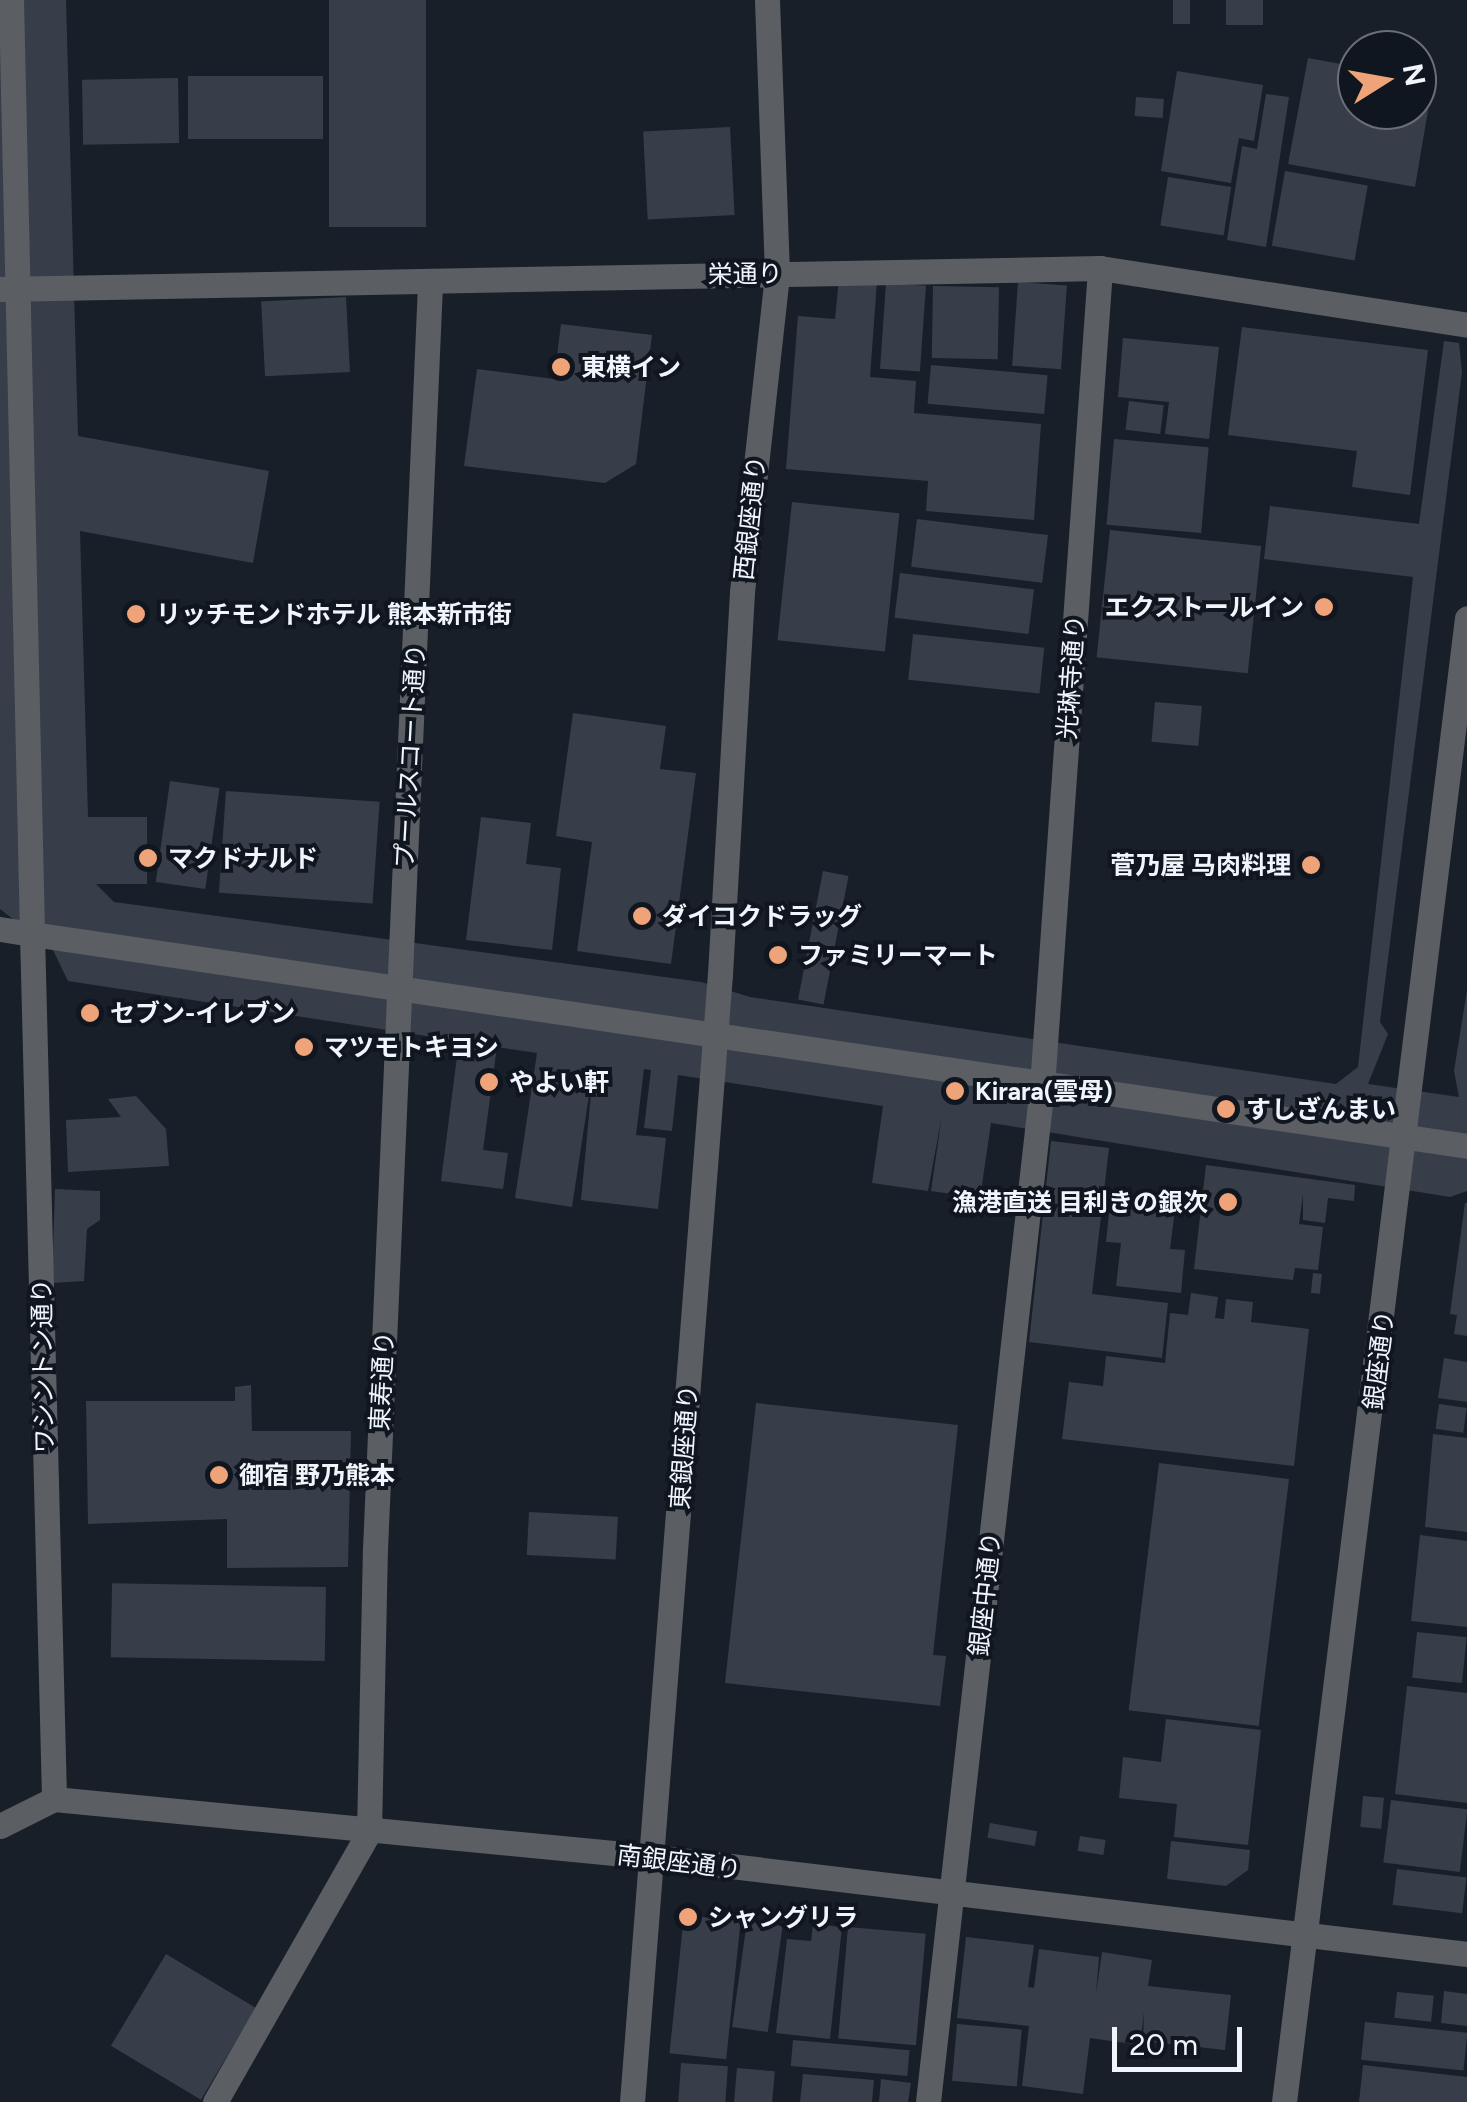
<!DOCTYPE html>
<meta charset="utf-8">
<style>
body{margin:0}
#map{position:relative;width:1467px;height:2102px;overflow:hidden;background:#191f29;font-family:Figtree,"Noto Sans JP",sans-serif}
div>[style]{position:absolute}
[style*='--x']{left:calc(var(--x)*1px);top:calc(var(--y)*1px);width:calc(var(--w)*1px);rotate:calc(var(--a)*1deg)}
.building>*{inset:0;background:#383e49;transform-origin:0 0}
.pedestrian>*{height:25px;margin:-12.5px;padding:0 12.5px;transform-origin:12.5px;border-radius:12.5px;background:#5b5f64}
.minor>*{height:25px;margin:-12.5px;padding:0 12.5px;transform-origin:12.5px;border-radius:12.5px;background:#5b5f64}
.tertiary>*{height:25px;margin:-12.5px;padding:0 12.5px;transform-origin:12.5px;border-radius:12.5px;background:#5b5f64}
.dots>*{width:28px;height:28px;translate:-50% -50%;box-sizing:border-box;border:5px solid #10161f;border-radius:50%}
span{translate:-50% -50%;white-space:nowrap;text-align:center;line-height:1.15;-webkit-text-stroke:8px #10161f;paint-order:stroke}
.street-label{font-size:25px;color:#f0f5fc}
.poi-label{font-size:25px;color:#f0f5fc;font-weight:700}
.left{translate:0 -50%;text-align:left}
.right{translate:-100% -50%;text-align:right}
.north{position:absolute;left:1337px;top:30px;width:100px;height:100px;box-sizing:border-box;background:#10161f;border:2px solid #6a6f77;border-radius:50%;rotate:79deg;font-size:28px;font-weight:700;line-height:40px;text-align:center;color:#f0f5fc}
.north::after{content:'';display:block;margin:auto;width:35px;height:45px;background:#efa378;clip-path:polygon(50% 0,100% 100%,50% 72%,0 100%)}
.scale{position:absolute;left:1112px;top:2027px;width:130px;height:45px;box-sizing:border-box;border:5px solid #f0f5fc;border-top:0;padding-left:12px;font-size:30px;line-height:35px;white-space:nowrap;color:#f0f5fc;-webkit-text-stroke:8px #10161f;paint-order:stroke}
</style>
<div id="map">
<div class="building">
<div style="clip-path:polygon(0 0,66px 0,78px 436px,269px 471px,253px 563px,80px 531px,88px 817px,147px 817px,147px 884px,96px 884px,114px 902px,701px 982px,750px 997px,1336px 1084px,1358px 1067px,1413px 577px,1264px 559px,1270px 506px,1419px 524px,1444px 341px,1459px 343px,1462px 372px,1380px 1022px,1388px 1034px,1368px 1084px,1459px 1097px,1454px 1071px,1467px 990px,1467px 1191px,1450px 1197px,991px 1123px,980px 1198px,931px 1191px,942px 1115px,928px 1191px,872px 1183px,883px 1106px,678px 1075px,672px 1131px,644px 1128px,651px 1070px,644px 1069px,636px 1135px,666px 1138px,658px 1209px,581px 1200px,594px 1062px,572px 1207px,515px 1198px,537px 1053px,497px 1047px,483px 1150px,508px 1153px,503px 1189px,441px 1181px,459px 1041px,68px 981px,53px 950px,0 909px)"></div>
<div style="left:329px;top:0;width:97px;height:227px"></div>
<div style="left:1173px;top:0;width:17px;height:24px"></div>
<div style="left:1226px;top:0;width:37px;height:25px"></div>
<div style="clip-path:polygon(1308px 58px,1357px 67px,1357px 110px,1417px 110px,1417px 78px,1433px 81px,1415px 187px,1288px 164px)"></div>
<div style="clip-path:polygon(1177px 71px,1263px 85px,1254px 141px,1239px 138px,1231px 183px,1161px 171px)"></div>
<div style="left:323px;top:76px;width:63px;height:135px;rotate:90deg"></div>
<div style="left:178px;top:78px;width:65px;height:96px;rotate:89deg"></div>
<div style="clip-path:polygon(1266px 94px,1289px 97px,1266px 247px,1227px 240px,1242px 146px,1257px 149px)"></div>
<div style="left:1136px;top:97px;width:28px;height:19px;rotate:4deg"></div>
<div style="left:730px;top:127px;width:88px;height:87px;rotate:87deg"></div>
<div style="left:1285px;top:171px;width:84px;height:76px;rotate:10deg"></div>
<div style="left:1168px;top:177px;width:64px;height:49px;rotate:9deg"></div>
<div style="clip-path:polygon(839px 278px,877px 281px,870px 377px,916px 381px,914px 413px,1041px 424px,1034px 520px,926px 511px,928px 481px,786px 469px,798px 316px,835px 319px)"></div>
<div style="left:1018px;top:282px;width:49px;height:84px;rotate:4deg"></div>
<div style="left:886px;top:283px;width:40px;height:86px;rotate:4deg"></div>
<div style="left:933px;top:286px;width:66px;height:72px;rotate:1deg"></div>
<div style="left:346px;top:297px;width:75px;height:85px;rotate:87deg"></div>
<div style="clip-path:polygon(561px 324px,652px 335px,636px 464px,605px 483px,464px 466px,477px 369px,554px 379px)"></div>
<div style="clip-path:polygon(1242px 327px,1428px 350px,1410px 495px,1352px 487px,1357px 451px,1228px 435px)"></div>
<div style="clip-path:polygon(1123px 338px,1219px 347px,1209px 439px,1165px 434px,1169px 402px,1118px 397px)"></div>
<div style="left:931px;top:365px;width:117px;height:39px;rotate:5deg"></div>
<div style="left:1129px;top:401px;width:35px;height:29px;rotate:7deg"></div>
<div style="left:1114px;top:439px;width:95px;height:86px;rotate:5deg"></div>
<div style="left:792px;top:502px;width:108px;height:139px;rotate:6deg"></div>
<div style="left:917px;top:519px;width:132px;height:48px;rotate:7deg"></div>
<div style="left:1110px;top:530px;width:152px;height:128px;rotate:6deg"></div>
<div style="left:900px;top:573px;width:135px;height:45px;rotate:7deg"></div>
<div style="left:913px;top:634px;width:132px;height:46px;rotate:6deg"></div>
<div style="left:1155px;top:702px;width:47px;height:40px;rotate:5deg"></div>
<div style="clip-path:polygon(573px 713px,666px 726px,660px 769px,696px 773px,671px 964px,577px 951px,592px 842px,556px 836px)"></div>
<div style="left:170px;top:781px;width:50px;height:102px;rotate:8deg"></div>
<div style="left:226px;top:791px;width:154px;height:102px;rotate:4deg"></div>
<div style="clip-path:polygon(481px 817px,531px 823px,526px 864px,561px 868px,552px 950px,466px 940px)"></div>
<div style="left:823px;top:871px;width:26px;height:131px;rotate:11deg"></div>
<div style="clip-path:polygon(136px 1096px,166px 1129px,169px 1166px,68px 1172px,66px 1120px,121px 1117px,108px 1099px)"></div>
<div style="clip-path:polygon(1051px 1141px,1109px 1148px,1092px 1294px,1168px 1303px,1162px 1358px,1029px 1342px)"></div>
<div style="clip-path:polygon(1206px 1165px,1355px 1185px,1354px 1201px,1328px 1198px,1325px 1223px,1303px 1220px,1303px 1194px,1299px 1224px,1323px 1227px,1318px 1270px,1295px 1268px,1293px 1280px,1194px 1269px)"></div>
<div style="clip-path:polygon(55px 1189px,100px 1191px,100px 1220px,87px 1229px,84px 1281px,52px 1283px)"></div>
<div style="clip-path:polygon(1111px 1194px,1176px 1202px,1170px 1249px,1185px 1250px,1181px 1293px,1116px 1286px,1121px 1243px,1106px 1242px)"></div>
<div style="clip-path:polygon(1465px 1203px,1467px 1203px,1467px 1336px,1454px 1334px,1457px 1315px,1450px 1314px)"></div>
<div style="left:1313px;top:1273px;width:9px;height:20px;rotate:6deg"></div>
<div style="clip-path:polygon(1191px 1293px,1218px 1297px,1215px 1318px,1224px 1319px,1226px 1299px,1253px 1302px,1251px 1322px,1309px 1329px,1294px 1466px,1062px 1439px,1069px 1382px,1103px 1386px,1106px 1356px,1165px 1363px,1170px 1313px,1188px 1315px)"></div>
<div style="clip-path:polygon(1444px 1358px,1467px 1362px,1467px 1402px,1438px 1398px)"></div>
<div style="clip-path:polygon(251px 1385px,252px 1431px,351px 1431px,348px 1567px,227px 1568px,227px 1519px,88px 1524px,86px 1401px,235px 1401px,235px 1387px)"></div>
<div style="clip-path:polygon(756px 1403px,958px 1425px,933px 1655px,946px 1656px,940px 1706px,725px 1683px)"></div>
<div style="left:1439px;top:1404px;width:28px;height:25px;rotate:8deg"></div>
<div style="clip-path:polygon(1433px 1434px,1467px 1438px,1467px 1532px,1425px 1527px)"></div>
<div style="left:1159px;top:1463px;width:131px;height:249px;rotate:7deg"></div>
<div style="left:529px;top:1512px;width:89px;height:43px;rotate:3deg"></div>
<div style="clip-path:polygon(1420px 1535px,1467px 1541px,1467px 1627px,1411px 1621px)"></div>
<div style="left:326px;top:1587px;width:74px;height:214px;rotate:91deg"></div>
<div style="left:1417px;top:1632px;width:50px;height:46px;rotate:6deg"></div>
<div style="clip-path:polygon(1407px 1686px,1467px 1693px,1467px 1803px,1395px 1794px)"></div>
<div style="clip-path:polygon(1166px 1719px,1261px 1730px,1248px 1845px,1174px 1837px,1177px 1804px,1119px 1798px,1123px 1757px,1161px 1762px)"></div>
<div style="left:1363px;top:1796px;width:21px;height:31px;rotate:5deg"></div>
<div style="left:1391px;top:1800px;width:77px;height:63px;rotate:7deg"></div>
<div style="left:990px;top:1823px;width:48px;height:15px;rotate:10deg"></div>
<div style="left:1080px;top:1836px;width:26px;height:15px;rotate:9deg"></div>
<div style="clip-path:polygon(1171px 1841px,1250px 1850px,1248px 1870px,1226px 1886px,1167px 1879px)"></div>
<div style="left:1397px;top:1869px;width:70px;height:36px;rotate:7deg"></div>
<div style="left:684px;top:1915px;width:57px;height:139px;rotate:6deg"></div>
<div style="left:747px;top:1921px;width:36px;height:107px;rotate:8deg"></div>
<div style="clip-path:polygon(813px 1924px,842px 1927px,830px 2039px,776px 2033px,787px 1939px,811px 1941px)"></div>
<div style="left:848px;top:1927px;width:78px;height:112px;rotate:5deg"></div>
<div style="clip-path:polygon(966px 1937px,1034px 1945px,1028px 1987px,1034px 1988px,1039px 1949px,1099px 1957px,1096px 1994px,1102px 1952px,1152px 1960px,1148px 1986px,1231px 1995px,1225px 2050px,1143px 2041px,1144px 2012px,1140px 2045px,1090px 2038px,1083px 2094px,1022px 2086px,1029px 2026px,957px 2018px)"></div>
<div style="left:166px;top:1954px;width:105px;height:107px;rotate:31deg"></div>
<div style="clip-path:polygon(1444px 1991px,1467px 1994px,1467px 2026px,1441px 2023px)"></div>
<div style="left:1397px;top:1992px;width:37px;height:26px;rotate:6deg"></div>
<div style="left:1365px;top:2022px;width:103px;height:38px;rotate:6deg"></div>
<div style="left:957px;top:2024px;width:65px;height:57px;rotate:5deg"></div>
<div style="left:793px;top:2040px;width:117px;height:26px;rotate:5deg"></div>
<div style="left:681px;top:2063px;width:47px;height:39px;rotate:4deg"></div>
<div style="clip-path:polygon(1363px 2065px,1467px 2077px,1467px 2102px,1359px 2102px)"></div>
<div style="left:737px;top:2068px;width:38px;height:34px;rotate:5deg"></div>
<div style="clip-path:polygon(803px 2074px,874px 2080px,872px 2102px,800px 2102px)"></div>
<div style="clip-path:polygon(881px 2079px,911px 2083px,908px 2102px,879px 2102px)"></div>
</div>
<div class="pedestrian">
<div style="--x:11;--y:0;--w:934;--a:88.71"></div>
<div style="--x:32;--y:934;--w:1451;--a:8.4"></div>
</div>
<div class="minor">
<div style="--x:0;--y:289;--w:1100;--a:-1.09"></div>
<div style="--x:1100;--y:268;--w:371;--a:8.8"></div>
<div style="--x:0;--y:929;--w:32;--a:9"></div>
<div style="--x:32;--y:934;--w:865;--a:88.54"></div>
<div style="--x:54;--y:1799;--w:604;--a:5.51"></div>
<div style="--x:655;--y:1857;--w:818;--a:6.81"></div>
<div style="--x:0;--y:1826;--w:60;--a:-26.6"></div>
<div style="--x:215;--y:2102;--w:311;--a:-60.3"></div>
<div style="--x:369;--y:1832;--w:283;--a:-88.8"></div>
<div style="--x:375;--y:1549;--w:1267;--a:-87.51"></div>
<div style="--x:632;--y:2102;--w:1131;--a:-85.54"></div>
<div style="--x:720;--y:974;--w:383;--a:-86.7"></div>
<div style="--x:742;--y:592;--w:321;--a:-83.7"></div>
<div style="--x:777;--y:273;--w:273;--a:-92.1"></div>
<div style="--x:928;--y:2102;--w:1022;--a:-83.6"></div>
<div style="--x:1042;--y:1086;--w:820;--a:-85.94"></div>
</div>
<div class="tertiary">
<div style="--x:1284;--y:2102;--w:1495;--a:-82.97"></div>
</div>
<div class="dots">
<div style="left:561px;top:367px;background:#efa378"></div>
<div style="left:1324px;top:607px;background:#efa378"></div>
<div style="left:136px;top:614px;background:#efa378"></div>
<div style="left:148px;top:858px;background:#efa378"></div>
<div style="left:1311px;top:865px;background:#efa378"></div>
<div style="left:642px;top:916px;background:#efa378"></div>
<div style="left:778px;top:955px;background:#efa378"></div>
<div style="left:90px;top:1013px;background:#efa378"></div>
<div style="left:304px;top:1047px;background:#efa378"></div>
<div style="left:489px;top:1082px;background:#efa378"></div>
<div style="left:955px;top:1091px;background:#efa378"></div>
<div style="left:1226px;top:1109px;background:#efa378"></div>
<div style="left:1228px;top:1202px;background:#efa378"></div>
<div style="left:219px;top:1475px;background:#efa378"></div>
<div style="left:688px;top:1917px;background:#efa378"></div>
</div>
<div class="street-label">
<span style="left:745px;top:274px;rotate:-1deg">栄通り</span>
<span style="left:750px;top:518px;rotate:-84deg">西銀座通り</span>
<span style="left:1071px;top:677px;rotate:-86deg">光琳寺通り</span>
<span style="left:410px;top:756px;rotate:-87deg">プールスコート通り</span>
<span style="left:1379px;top:1360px;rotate:-83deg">銀座通り</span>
<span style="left:43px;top:1366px;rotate:-91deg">ワシントン通り</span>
<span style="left:382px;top:1381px;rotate:-87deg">東寿通り</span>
<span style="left:684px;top:1447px;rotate:-86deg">東銀座通り</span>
<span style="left:985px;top:1594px;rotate:-84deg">銀座中通り</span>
<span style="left:679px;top:1862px;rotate:7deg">南銀座通り</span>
</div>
<div class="poi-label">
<span class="left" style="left:581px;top:367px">東横イン</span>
<span class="right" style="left:1304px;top:607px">エクストールイン</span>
<span class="left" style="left:156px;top:614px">リッチモンドホテル 熊本新市街</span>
<span class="left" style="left:168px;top:858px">マクドナルド</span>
<span class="right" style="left:1291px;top:865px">菅乃屋 马肉料理</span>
<span class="left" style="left:662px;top:916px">ダイコクドラッグ</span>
<span class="left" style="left:798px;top:955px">ファミリーマート</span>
<span class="left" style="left:110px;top:1013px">セブン-イレブン</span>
<span class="left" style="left:324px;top:1047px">マツモトキヨシ</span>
<span class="left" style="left:509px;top:1082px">やよい軒</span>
<span class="left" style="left:975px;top:1091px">Kirara(雲母)</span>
<span class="left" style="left:1246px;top:1109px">すしざんまい</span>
<span class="right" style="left:1208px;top:1202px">漁港直送 目利きの銀次</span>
<span class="left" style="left:239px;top:1475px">御宿 野乃熊本</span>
<span class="left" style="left:708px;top:1917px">シャングリラ</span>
</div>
<div class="north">N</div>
<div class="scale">20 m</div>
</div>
